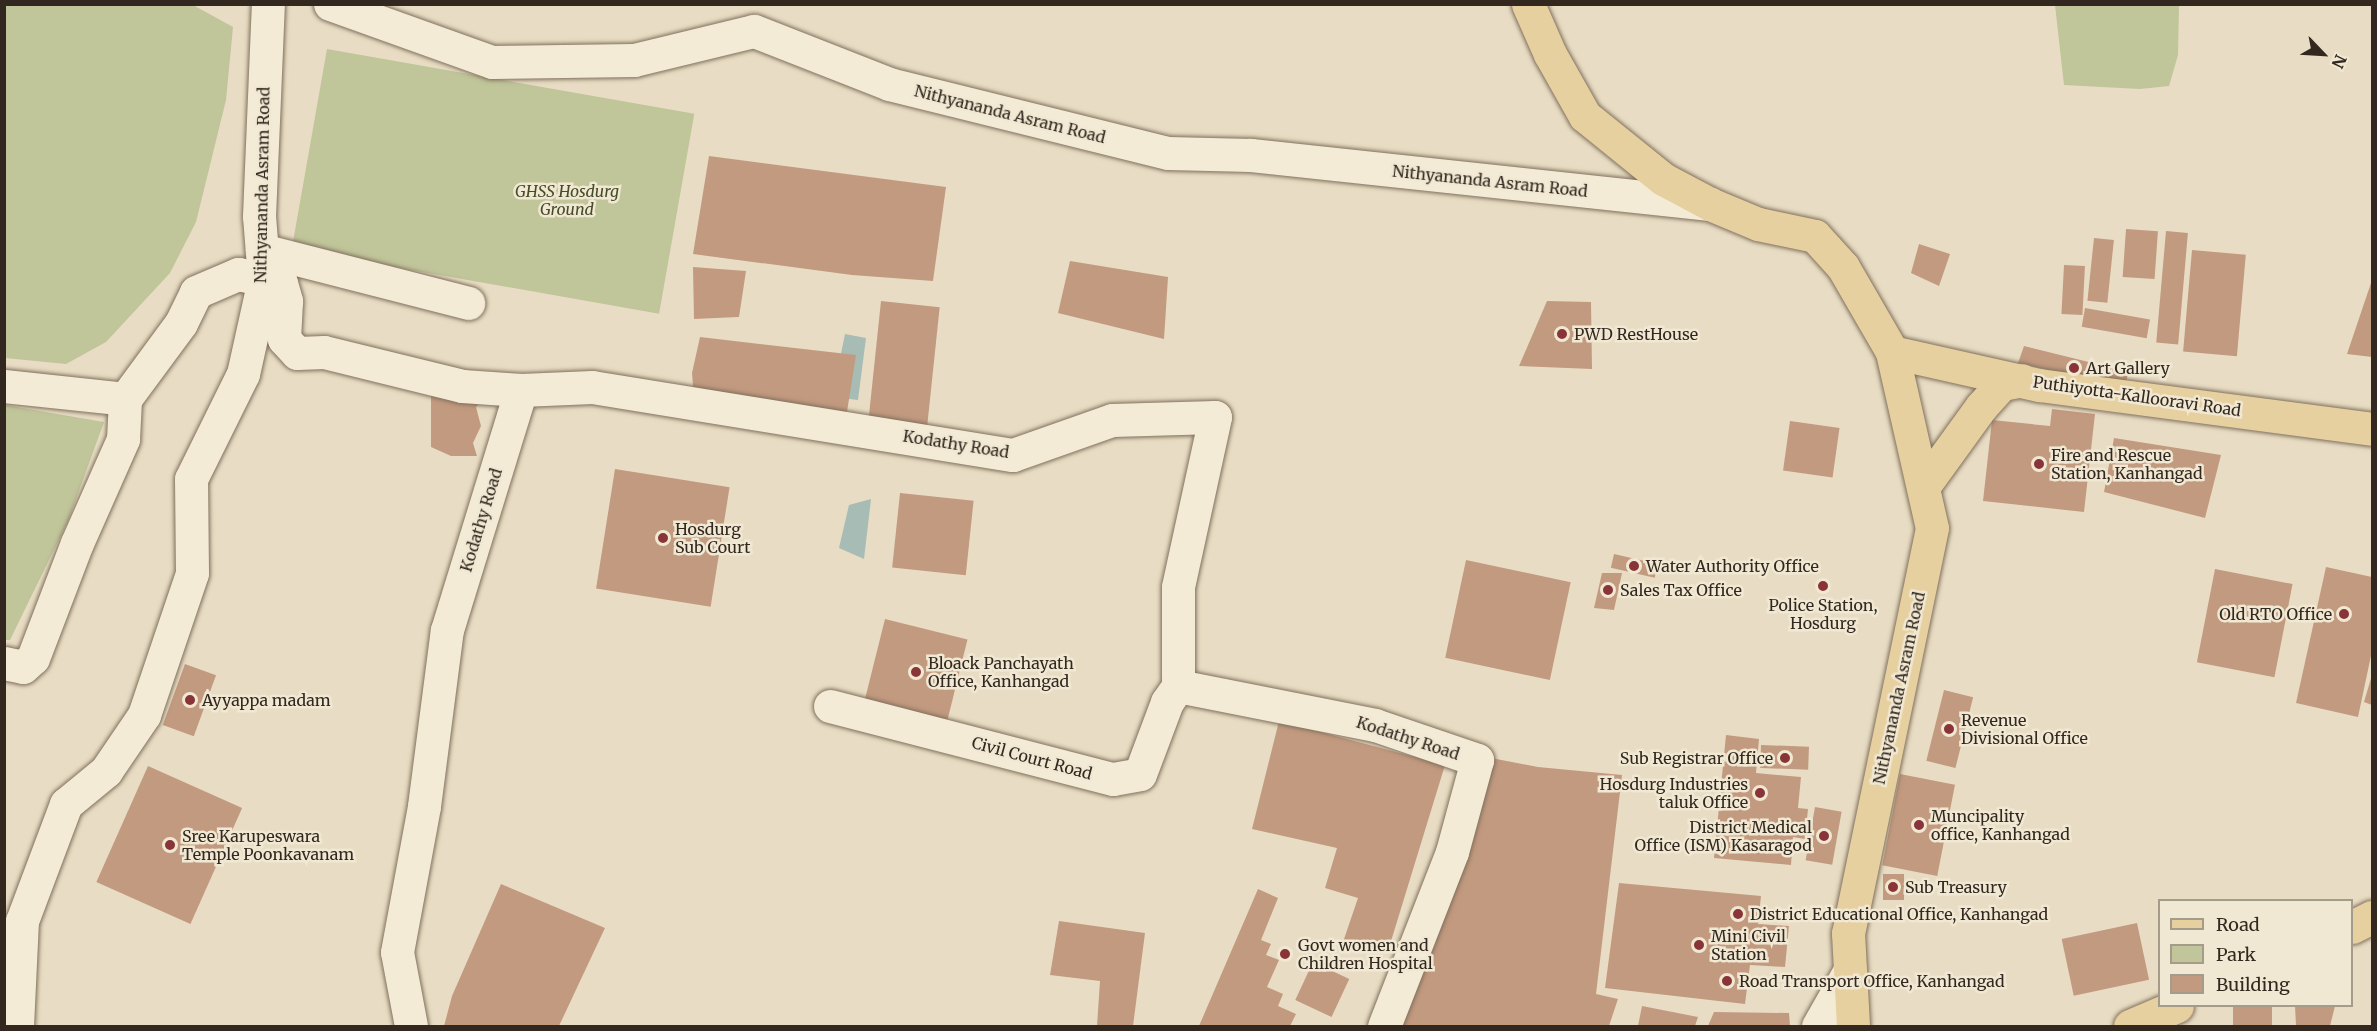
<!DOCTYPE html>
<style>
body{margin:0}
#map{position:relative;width:2377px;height:1031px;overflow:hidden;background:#e8ddc4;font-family:Merriweather,serif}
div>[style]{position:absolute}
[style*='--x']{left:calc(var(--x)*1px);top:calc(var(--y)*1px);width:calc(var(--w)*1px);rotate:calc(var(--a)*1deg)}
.green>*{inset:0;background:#c0c59a;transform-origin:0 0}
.water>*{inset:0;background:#a6bcb5}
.building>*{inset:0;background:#c29a7f;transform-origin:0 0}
.roads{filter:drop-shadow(0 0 2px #81705d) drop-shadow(0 0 2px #81705d)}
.minor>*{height:33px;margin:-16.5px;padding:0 16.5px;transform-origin:16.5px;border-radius:16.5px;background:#f4ebd7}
.major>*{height:33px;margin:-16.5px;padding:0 16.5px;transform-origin:16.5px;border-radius:16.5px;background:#e7d0a0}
.dots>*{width:16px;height:16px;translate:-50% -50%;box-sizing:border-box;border:3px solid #f1e8d3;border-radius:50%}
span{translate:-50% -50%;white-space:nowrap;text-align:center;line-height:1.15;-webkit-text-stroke:5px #f1e8d3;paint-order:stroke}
.street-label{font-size:16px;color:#33281f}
.park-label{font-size:16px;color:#444d28;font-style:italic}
.poi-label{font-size:16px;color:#33281f}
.left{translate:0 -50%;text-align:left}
.right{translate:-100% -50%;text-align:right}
.frame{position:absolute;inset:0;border:6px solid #33281f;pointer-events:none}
.legend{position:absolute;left:2158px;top:899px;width:195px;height:108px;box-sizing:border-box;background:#f1e8d3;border:2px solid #a59b8b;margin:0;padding:8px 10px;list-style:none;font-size:18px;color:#33281f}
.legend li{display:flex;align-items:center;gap:12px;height:30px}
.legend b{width:30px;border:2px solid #a59b8b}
.north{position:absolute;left:2293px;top:24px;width:60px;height:60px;-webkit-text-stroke:4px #f1e8d3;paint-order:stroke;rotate:115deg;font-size:16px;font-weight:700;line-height:24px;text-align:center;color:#33281f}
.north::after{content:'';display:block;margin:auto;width:21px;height:27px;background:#33281f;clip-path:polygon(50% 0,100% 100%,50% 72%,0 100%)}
</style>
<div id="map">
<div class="green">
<div style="clip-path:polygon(4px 5px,193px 5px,233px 27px,226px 100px,196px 222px,170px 273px,106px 342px,66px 364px,5px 358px)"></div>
<div style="clip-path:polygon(2055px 5px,2179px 5px,2178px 55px,2169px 86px,2140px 89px,2064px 85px)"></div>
<div style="left:327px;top:49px;width:373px;height:203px;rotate:10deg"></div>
<div style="clip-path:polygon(5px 405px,104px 422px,68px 521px,10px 640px,4px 640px)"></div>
</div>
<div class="water">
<div style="clip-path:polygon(845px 334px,866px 338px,858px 400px,832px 397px)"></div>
<div style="clip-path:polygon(871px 499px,864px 559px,839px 548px,849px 505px)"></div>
</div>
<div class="building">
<div style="clip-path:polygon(709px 156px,946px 187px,933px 281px,852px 275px,693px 254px)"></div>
<div style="left:2126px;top:229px;width:32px;height:48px;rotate:4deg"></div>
<div style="left:2166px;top:231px;width:22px;height:112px;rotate:5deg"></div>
<div style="left:2094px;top:238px;width:20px;height:63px;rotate:6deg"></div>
<div style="clip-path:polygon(1919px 244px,1950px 254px,1939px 286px,1911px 273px)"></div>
<div style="left:2192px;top:250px;width:54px;height:102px;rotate:5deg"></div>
<div style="clip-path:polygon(1070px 261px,1168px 277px,1164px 339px,1058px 313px)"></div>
<div style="left:2064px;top:265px;width:21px;height:49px;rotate:3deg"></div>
<div style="clip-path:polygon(693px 267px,746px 271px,739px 317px,694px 319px)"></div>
<div style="clip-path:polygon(2372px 280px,2372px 357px,2347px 354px)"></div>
<div style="left:881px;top:301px;width:59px;height:120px;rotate:6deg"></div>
<div style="clip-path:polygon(1547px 301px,1591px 302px,1592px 369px,1519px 366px)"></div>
<div style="left:2085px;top:308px;width:66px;height:19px;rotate:10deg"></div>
<div style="clip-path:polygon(700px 337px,856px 355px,846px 418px,694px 398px,692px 373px)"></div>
<div style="clip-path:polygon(2024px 346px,2129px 372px,2124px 387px,2018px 363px)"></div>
<div style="clip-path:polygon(431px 388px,486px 398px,476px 407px,481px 426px,473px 443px,477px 456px,451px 456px,431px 447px)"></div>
<div style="clip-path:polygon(2052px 409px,2095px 414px,2084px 512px,1983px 501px,1992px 420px,2050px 426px)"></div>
<div style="left:1790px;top:421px;width:50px;height:50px;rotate:8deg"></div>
<div style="clip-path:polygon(2114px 438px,2221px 455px,2205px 518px,2104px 492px)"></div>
<div style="left:615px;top:469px;width:116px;height:121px;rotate:9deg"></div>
<div style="left:900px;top:493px;width:74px;height:75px;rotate:6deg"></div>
<div style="left:1614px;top:554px;width:45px;height:14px;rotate:13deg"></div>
<div style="left:1466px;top:560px;width:107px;height:100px;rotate:12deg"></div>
<div style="clip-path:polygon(2326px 567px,2372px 577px,2372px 651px,2358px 717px,2296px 703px)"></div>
<div style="left:2215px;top:569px;width:79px;height:95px;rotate:11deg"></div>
<div style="clip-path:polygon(1602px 573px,1622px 573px,1614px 610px,1594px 608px)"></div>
<div style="left:885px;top:619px;width:85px;height:90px;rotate:14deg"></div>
<div style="left:185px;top:664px;width:33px;height:65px;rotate:20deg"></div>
<div style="clip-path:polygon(2372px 675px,2372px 705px,2364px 702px)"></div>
<div style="left:1944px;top:690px;width:30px;height:73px;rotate:14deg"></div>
<div style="clip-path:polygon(1279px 721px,1445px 765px,1388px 951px,1343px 942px,1358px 898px,1325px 888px,1337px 848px,1252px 829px)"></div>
<div style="clip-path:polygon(1726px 735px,1759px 739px,1756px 773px,1801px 777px,1798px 808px,1808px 809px,1805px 839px,1793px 837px,1791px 865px,1714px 858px)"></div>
<div style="left:1761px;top:745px;width:48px;height:23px;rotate:2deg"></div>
<div style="clip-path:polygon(1491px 758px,1538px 767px,1622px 775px,1596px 994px,1618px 999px,1609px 1026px,1396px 1026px)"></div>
<div style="left:148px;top:766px;width:103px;height:127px;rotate:24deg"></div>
<div style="left:1900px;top:774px;width:56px;height:93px;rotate:11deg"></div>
<div style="left:1815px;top:807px;width:27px;height:54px;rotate:10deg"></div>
<div style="left:1883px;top:874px;width:21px;height:26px"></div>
<div style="clip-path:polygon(1619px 883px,1761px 896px,1758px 924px,1789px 926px,1785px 967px,1750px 965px,1745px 1004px,1605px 988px)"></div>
<div style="clip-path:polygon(501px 884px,605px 928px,559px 1026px,444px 1026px,452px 996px)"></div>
<div style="clip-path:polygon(1258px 889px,1278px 898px,1261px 940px,1271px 944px,1266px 955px,1279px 960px,1267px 987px,1283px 994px,1278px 1006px,1296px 1014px,1290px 1026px,1199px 1026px)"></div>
<div style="clip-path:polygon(1059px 921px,1145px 933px,1133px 1026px,1097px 1026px,1100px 981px,1050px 975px)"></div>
<div style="left:2137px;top:923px;width:58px;height:77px;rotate:78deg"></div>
<div style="left:1313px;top:962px;width:40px;height:42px;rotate:25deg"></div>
<div style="clip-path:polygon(1642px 1006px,1698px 1017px,1695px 1026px,1638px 1026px)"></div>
<div style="left:2233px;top:1006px;width:39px;height:20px"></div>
<div style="clip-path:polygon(2295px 1006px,2335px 1006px,2330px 1026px,2296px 1026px)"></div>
<div style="clip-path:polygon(1714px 1012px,1789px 1013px,1790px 1026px,1708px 1026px)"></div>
</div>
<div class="roads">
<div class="minor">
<div style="--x:330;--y:4;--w:172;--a:19.7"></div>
<div style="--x:492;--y:62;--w:142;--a:-0.8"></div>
<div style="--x:634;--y:60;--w:123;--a:-13.6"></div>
<div style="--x:754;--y:31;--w:145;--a:21.4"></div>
<div style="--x:889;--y:84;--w:287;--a:13.9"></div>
<div style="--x:1168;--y:153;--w:83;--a:1.4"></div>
<div style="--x:1251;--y:155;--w:462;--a:6.1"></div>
<div style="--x:262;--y:250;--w:213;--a:14.4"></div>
<div style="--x:4;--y:386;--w:122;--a:6.1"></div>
<div style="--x:125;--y:399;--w:94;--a:-53.6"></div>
<div style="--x:181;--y:323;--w:34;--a:-64"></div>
<div style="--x:196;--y:292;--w:46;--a:-23.2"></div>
<div style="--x:238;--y:274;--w:44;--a:11.8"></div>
<div style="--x:281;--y:283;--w:19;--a:74"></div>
<div style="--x:286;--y:301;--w:38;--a:93"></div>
<div style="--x:284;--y:339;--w:19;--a:47"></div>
<div style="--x:297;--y:353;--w:27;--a:-2"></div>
<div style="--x:324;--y:352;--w:142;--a:13.8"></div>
<div style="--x:462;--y:386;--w:59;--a:3.9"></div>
<div style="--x:4;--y:663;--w:19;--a:12"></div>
<div style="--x:23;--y:667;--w:13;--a:-42"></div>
<div style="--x:33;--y:658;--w:123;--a:-69.1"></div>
<div style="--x:77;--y:543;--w:114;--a:-66.1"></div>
<div style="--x:123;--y:439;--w:40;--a:-87.1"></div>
<div style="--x:830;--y:706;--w:292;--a:14.5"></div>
<div style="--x:1113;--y:779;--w:27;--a:-10"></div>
<div style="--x:1140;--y:774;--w:77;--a:-69.4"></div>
<div style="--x:1167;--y:702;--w:19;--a:-55"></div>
<div style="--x:17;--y:1026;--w:105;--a:-87.3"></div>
<div style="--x:22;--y:921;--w:125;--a:-69.4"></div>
<div style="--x:66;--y:804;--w:52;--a:-39.5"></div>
<div style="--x:106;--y:771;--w:68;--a:-55.8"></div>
<div style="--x:144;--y:715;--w:150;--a:-71.3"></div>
<div style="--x:192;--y:573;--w:94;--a:-90.6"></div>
<div style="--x:191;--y:479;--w:117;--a:-63.7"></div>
<div style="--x:243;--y:374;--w:97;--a:-77.5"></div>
<div style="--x:264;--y:279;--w:63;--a:-94.5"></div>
<div style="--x:259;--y:216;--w:212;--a:-87.6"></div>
<div style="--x:411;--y:1026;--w:75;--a:-100.7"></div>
<div style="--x:397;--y:952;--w:148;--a:-79.5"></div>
<div style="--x:424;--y:806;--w:177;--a:-82.6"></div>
<div style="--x:447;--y:630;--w:251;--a:-72.9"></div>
<div style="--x:521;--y:390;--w:71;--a:-2.4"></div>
<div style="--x:592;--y:387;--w:426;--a:9.2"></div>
<div style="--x:1013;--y:455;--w:105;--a:-19.5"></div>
<div style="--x:1112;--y:420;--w:103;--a:-1.7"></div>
<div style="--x:1215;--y:417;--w:174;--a:102.3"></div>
<div style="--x:1178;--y:587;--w:99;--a:90"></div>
<div style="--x:1178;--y:686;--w:201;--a:11.2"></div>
<div style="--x:1375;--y:725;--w:108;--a:18.9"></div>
<div style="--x:1477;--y:760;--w:95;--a:105.2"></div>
<div style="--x:1452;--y:852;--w:187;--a:111.3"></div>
<div style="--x:1818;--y:1026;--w:64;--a:-60.3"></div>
</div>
<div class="major">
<div style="--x:1528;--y:4;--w:55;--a:66.3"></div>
<div style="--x:1550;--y:54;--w:71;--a:60.6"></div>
<div style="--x:1585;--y:116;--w:100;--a:38.9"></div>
<div style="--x:1663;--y:179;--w:53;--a:28"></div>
<div style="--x:1710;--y:204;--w:52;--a:22.6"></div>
<div style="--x:1758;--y:224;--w:58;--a:11.9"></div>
<div style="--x:1815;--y:236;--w:42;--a:47.9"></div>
<div style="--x:1843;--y:267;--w:98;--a:60"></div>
<div style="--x:1892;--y:352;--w:180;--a:77.2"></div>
<div style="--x:1932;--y:528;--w:414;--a:101.7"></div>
<div style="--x:1848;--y:933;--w:93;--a:86.9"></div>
<div style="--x:1892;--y:352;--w:151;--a:12.7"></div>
<div style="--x:2039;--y:385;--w:336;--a:7.5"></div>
<div style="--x:1923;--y:487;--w:99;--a:-54.1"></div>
<div style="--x:1981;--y:407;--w:31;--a:-48"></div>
<div style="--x:2002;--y:384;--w:20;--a:-11"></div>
<div style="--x:2352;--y:927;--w:22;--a:-27"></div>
<div style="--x:2130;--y:1026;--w:51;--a:-23.1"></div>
</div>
</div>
<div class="dots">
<div style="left:1562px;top:334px;background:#893436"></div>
<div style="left:2074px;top:368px;background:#893436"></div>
<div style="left:2039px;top:464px;background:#893436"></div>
<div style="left:663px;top:538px;background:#893436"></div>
<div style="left:1634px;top:566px;background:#893436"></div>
<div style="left:1823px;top:586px;background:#893436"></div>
<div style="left:1608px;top:590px;background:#893436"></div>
<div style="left:2344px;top:614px;background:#893436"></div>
<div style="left:916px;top:672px;background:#893436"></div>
<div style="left:190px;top:700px;background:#893436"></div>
<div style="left:1949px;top:729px;background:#893436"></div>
<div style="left:1785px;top:758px;background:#893436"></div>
<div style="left:1760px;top:793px;background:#893436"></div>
<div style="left:1919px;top:825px;background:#893436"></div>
<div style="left:1824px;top:836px;background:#893436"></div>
<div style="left:170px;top:845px;background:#893436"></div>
<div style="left:1893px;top:887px;background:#893436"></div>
<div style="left:1738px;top:914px;background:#893436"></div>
<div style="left:1699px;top:945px;background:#893436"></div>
<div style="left:1285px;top:954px;background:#893436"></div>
<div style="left:1727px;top:981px;background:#893436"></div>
</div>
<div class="street-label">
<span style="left:1010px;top:114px;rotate:14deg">Nithyananda Asram Road</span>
<span style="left:1490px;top:181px;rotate:6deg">Nithyananda Asram Road</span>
<span style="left:262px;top:185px;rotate:-89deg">Nithyananda Asram Road</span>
<span style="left:2137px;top:396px;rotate:8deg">Puthiyotta-Kallooravi Road</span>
<span style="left:956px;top:444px;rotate:9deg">Kodathy Road</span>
<span style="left:481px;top:520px;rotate:-73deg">Kodathy Road</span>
<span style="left:1899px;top:688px;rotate:-78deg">Nithyananda Asram Road</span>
<span style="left:1408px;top:738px;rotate:18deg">Kodathy Road</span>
<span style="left:1032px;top:758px;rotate:15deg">Civil Court Road</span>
</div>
<div class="park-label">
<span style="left:567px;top:200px">GHSS Hosdurg<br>Ground</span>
</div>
<div class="poi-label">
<span class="left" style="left:1574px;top:334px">PWD RestHouse</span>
<span class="left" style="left:2086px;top:368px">Art Gallery</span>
<span class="left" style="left:2051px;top:464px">Fire and Rescue<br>Station, Kanhangad</span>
<span class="left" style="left:675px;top:538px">Hosdurg<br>Sub Court</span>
<span class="left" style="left:1646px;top:566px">Water Authority Office</span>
<span class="left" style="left:1620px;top:590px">Sales Tax Office</span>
<span style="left:1823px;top:614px">Police Station,<br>Hosdurg</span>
<span class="right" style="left:2332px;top:614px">Old RTO Office</span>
<span class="left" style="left:928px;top:672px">Bloack Panchayath<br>Office, Kanhangad</span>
<span class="left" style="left:202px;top:700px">Ayyappa madam</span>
<span class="left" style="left:1961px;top:729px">Revenue<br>Divisional Office</span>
<span class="right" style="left:1773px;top:758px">Sub Registrar Office</span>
<span class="right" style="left:1748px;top:793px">Hosdurg Industries<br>taluk Office</span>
<span class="left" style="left:1931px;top:825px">Muncipality<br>office, Kanhangad</span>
<span class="right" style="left:1812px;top:836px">District Medical<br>Office (ISM) Kasaragod</span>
<span class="left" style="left:182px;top:845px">Sree Karupeswara<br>Temple Poonkavanam</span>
<span class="left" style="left:1905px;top:887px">Sub Treasury</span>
<span class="left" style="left:1750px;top:914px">District Educational Office, Kanhangad</span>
<span class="left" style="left:1711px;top:945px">Mini Civil<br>Station</span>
<span class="left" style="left:1298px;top:954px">Govt women and<br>Children Hospital</span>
<span class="left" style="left:1739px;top:981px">Road Transport Office, Kanhangad</span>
</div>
<div class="frame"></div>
<ul class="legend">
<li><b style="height:8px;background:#e7d0a0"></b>Road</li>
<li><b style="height:16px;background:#c0c59a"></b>Park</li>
<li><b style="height:16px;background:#c29a7f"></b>Building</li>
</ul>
<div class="north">N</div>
</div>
